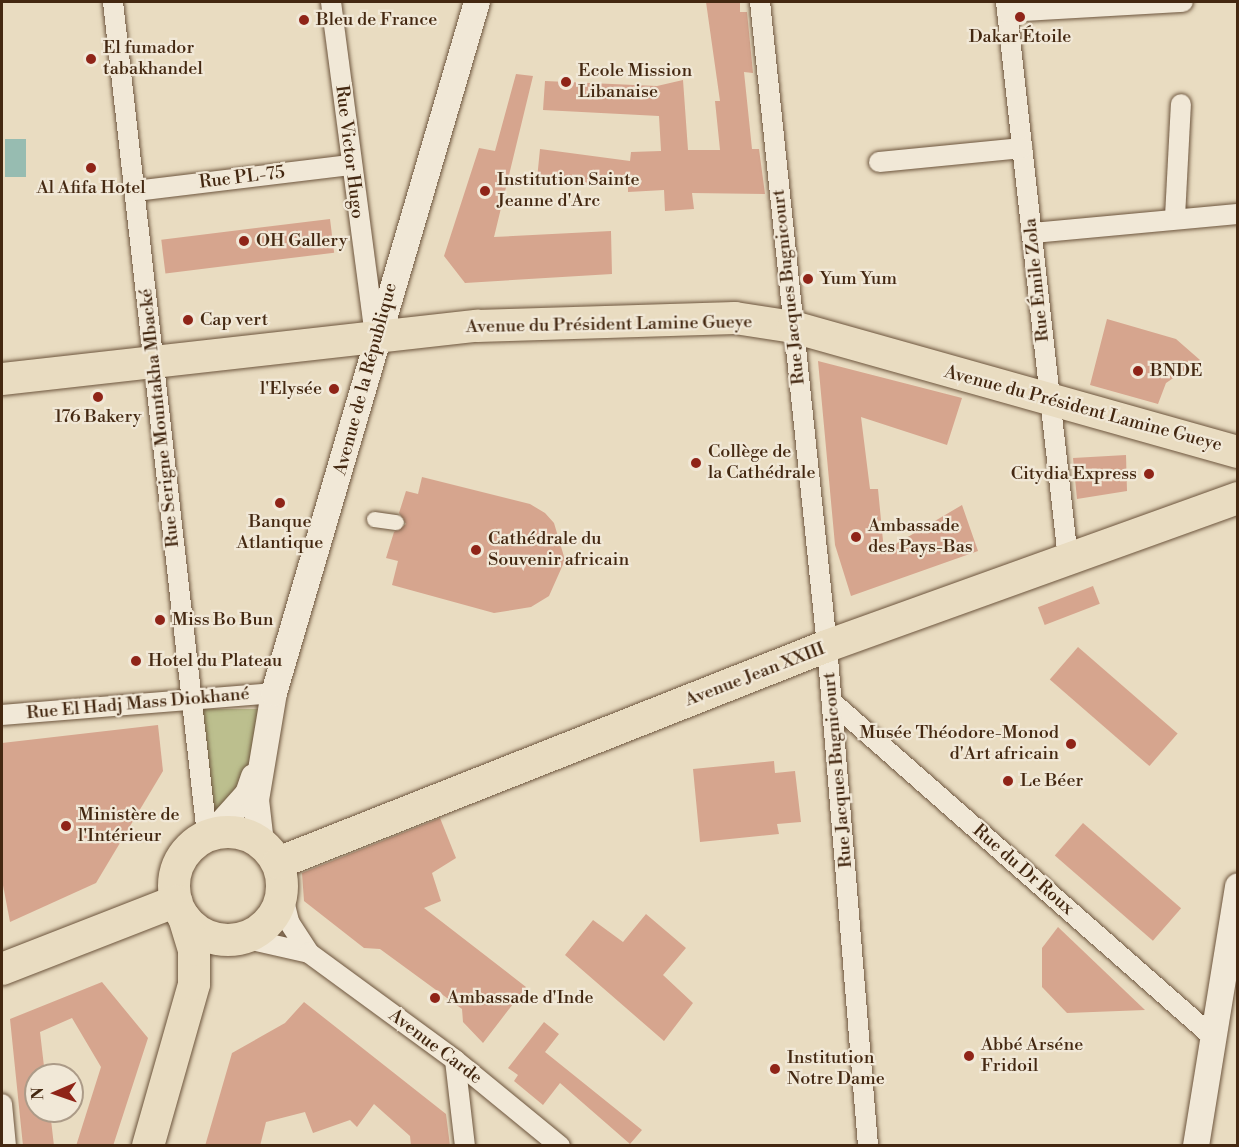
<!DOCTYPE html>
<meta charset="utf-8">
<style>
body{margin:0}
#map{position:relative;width:1239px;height:1147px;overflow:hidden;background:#e9dcc1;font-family:"Libre Bodoni",serif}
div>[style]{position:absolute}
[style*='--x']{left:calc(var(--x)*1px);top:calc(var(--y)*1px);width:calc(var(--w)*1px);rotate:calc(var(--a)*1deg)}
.green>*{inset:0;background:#bcbf8e}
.water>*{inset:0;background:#97bcb1;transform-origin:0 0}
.building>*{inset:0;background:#d6a58e;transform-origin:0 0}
.roads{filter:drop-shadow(0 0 2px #6d553d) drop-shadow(0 0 2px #6d553d)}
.pedestrian>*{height:15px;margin:-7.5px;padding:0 7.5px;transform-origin:7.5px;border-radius:7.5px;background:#f1e8d7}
.minor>*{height:20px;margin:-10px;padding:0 10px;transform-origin:10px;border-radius:10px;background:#f1e8d7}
.tertiary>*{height:26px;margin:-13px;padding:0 13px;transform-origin:13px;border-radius:13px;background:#f1e8d7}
.primary>*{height:32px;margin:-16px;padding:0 16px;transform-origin:16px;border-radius:16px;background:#e9dcc1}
.primary>.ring{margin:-16px;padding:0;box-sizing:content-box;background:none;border:32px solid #e9dcc1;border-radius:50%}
.dots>*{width:16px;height:16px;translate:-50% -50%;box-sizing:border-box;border:3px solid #f1e8d7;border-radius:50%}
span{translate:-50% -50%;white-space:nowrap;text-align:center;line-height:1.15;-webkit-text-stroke:4.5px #f1e8d7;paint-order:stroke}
.poi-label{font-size:18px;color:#442811}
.left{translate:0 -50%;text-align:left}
.right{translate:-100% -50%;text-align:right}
.street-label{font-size:18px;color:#442811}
.frame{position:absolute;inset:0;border:3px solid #442811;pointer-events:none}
.north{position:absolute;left:24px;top:1063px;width:60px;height:60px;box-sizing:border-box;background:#f1e8d7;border:2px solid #ac9b88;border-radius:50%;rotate:268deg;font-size:16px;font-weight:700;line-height:24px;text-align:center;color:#442811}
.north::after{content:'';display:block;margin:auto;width:21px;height:27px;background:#8f2418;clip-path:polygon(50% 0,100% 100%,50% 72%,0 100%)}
</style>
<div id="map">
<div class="green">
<div style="clip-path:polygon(200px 709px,267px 709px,246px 776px,233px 799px,213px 812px)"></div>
</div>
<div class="water">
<div style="left:26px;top:139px;width:38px;height:21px;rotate:90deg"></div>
</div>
<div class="building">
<div style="clip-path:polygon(706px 2px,740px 2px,740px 12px,747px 12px,753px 73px,744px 72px,752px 149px,759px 149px,765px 194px,692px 193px,694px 209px,665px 211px,664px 190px,628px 192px,628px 187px,537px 179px,540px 149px,630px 161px,631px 152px,661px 151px,659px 116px,543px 110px,545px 81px,657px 86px,683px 80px,688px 150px,720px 150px,715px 101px,720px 101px)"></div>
<div style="clip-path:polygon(516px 74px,533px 76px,494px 237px,611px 231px,612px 274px,465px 283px,444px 256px,479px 148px,495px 151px)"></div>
<div style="left:330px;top:219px;width:34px;height:170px;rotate:83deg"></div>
<div style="clip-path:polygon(1107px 319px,1176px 339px,1200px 360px,1166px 383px,1158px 404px,1090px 385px)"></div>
<div style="clip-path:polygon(818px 361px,962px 398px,947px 445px,861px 417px,870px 489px,878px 489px,884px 551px,962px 505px,978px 551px,851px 596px,835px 545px)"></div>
<div style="clip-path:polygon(1126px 455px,1127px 491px,1077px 499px,1073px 458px)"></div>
<div style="clip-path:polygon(422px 477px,530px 504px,545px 513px,554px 523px,565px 560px,549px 596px,531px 607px,494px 613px,392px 585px,398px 561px,386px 558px,394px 532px,406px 524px,399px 513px,406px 491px,418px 494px)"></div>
<div style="left:1093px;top:586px;width:19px;height:59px;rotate:69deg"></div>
<div style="left:1078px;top:647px;width:132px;height:43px;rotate:41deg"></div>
<div style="clip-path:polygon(158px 725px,163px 771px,96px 883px,10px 922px,2px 880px,2px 743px)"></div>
<div style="clip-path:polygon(774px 761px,775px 773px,795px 771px,801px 822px,777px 824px,779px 834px,700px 842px,693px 769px)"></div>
<div style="clip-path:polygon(440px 818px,456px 858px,432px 873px,441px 901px,424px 908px,526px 987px,483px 1043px,463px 1022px,462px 1009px,380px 949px,364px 948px,304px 901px,302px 873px)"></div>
<div style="left:1083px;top:823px;width:130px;height:43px;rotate:41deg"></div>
<div style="clip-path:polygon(646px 914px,686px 948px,663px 975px,693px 1003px,664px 1041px,565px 955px,593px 920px,623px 942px)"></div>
<div style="clip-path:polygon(1058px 927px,1145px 1010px,1067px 1013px,1042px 987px,1042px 948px)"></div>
<div style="clip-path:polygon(102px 982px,148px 1038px,113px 1146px,76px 1146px,101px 1067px,72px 1018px,40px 1032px,45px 1075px,36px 1075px,36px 1111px,50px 1111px,54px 1146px,23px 1146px,10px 1019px)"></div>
<div style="clip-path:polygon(304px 1002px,446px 1114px,450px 1146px,411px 1146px,410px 1136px,374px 1104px,357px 1127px,350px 1120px,313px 1133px,305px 1112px,266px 1122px,260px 1146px,205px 1146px,232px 1053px,285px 1023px)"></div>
<div style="clip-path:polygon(544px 1022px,559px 1034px,545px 1052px,642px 1130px,630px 1144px,560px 1083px,543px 1105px,514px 1081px,518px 1075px,508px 1068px)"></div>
</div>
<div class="roads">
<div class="pedestrian">
<div style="--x:374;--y:519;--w:22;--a:8"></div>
</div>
<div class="minor">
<div style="--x:113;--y:2;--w:838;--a:83.56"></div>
<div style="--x:331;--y:2;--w:339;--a:82.5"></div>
<div style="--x:760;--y:2;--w:647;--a:84.06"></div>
<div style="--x:827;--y:646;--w:502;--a:85.31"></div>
<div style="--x:1006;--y:2;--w:560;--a:83.65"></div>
<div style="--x:1007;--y:12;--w:176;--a:-3.3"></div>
<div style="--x:879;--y:162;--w:144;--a:-5.6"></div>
<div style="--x:135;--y:191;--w:217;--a:-6.9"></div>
<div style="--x:1175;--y:217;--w:113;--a:-87"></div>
<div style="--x:1032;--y:233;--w:207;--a:-5.3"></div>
<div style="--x:832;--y:702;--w:509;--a:41.33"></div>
<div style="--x:2;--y:715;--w:273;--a:-4.6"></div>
<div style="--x:282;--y:893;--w:30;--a:76"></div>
<div style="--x:289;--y:922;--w:37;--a:57"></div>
<div style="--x:243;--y:938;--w:68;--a:12.8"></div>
<div style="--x:309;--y:953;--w:181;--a:36.2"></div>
<div style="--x:455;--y:1060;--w:136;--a:39.3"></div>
<div style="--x:455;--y:1060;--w:87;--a:83.4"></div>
<div style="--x:2;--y:1104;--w:42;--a:84.6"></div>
</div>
<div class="tertiary">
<div style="--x:213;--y:833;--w:52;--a:-48.1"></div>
<div style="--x:248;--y:794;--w:18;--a:-71"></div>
<div style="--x:261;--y:843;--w:43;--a:-96.6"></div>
<div style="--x:256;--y:800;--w:109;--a:-80.5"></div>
<div style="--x:274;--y:693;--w:720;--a:-73.63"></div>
<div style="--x:1196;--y:1146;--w:263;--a:-80.8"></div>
</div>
<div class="primary">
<div style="--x:2;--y:379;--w:478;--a:-6.4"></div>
<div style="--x:477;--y:326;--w:258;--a:-1.8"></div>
<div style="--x:735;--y:318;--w:59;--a:8.8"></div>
<div style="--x:793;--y:327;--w:462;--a:15.7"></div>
<div class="ring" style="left:174px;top:832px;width:76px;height:76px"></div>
<div style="--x:278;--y:863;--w:590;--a:-21.57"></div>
<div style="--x:827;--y:646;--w:437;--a:-19.8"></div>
<div style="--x:2;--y:969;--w:187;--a:-21.3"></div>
<div style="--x:148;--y:1146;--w:168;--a:-74.1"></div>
<div style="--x:194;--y:984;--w:34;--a:-90"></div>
<div style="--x:194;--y:950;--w:34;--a:-107"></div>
</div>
</div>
<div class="dots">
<div style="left:1020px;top:17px;background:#8f2418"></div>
<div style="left:304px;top:20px;background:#8f2418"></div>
<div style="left:91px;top:59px;background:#8f2418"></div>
<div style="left:566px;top:82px;background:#8f2418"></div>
<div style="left:91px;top:168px;background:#8f2418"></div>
<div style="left:485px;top:191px;background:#8f2418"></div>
<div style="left:244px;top:241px;background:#8f2418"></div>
<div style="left:808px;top:279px;background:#8f2418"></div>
<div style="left:188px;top:320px;background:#8f2418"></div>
<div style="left:1138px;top:371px;background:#8f2418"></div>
<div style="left:334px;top:389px;background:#8f2418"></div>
<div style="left:98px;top:397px;background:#8f2418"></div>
<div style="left:696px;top:463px;background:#8f2418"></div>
<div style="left:1149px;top:474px;background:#8f2418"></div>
<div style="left:280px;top:503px;background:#8f2418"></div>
<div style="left:856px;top:537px;background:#8f2418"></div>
<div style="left:476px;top:550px;background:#8f2418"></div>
<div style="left:160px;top:620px;background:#8f2418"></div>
<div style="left:136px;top:661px;background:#8f2418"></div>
<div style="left:1071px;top:744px;background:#8f2418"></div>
<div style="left:1008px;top:781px;background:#8f2418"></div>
<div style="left:66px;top:826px;background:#8f2418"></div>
<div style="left:435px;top:998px;background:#8f2418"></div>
<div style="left:969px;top:1056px;background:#8f2418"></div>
<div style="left:775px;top:1069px;background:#8f2418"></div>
</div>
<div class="poi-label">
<span class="left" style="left:316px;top:20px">Bleu de France</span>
<span style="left:1020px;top:37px">Dakar Étoile</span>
<span class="left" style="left:103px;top:59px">El fumador<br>tabakhandel</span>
<span class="left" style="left:578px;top:82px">Ecole Mission<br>Libanaise</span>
<span class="left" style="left:497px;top:191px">Institution Sainte<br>Jeanne d'Arc</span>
<span style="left:91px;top:188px">Al Afifa Hotel</span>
<span class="left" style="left:256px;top:241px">OH Gallery</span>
<span class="left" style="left:820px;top:279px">Yum Yum</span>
<span class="left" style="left:200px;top:320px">Cap vert</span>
<span class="left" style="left:1150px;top:371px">BNDE</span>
<span class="right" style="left:322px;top:389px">l'Elysée</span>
<span style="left:98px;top:417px">176 Bakery</span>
<span class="left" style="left:708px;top:463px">Collège de<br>la Cathédrale</span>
<span class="right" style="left:1137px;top:474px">Citydia Express</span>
<span style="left:280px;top:533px">Banque<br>Atlantique</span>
<span class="left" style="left:868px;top:537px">Ambassade<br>des Pays-Bas</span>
<span class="left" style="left:488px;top:550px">Cathédrale du<br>Souvenir africain</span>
<span class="left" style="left:172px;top:620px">Miss Bo Bun</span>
<span class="left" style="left:148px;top:661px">Hotel du Plateau</span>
<span class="right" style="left:1059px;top:744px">Musée Théodore-Monod<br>d'Art africain</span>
<span class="left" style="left:1020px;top:781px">Le Béer</span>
<span class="left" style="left:78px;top:826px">Ministère de<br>l'Intérieur</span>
<span class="left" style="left:447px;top:998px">Ambassade d'Inde</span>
<span class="left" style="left:981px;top:1056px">Abbé Arséne<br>Fridoil</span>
<span class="left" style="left:787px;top:1069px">Institution<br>Notre Dame</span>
</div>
<div class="street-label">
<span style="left:349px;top:152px;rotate:83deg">Rue Victor Hugo</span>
<span style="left:242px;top:178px;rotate:-7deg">Rue PL-75</span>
<span style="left:1037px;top:280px;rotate:-96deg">Rue Émile Zola</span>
<span style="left:789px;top:287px;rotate:-96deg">Rue Jacques Bugnicourt</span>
<span style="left:609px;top:325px;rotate:-1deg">Avenue du Président Lamine Gueye</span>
<span style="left:366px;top:379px;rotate:-75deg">Avenue de la République</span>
<span style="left:1083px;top:409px;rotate:15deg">Avenue du Président Lamine Gueye</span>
<span style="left:160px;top:418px;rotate:-96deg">Rue Serigne Mountakha Mbacké</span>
<span style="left:755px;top:675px;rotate:-21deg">Avenue Jean XXIII</span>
<span style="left:138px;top:704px;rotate:-5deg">Rue El Hadj Mass Diokhané</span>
<span style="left:838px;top:770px;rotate:-95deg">Rue Jacques Bugnicourt</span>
<span style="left:1023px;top:870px;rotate:41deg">Rue du Dr Roux</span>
<span style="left:435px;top:1047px;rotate:37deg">Avenue Carde</span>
</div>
<div class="frame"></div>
<div class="north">N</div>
</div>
